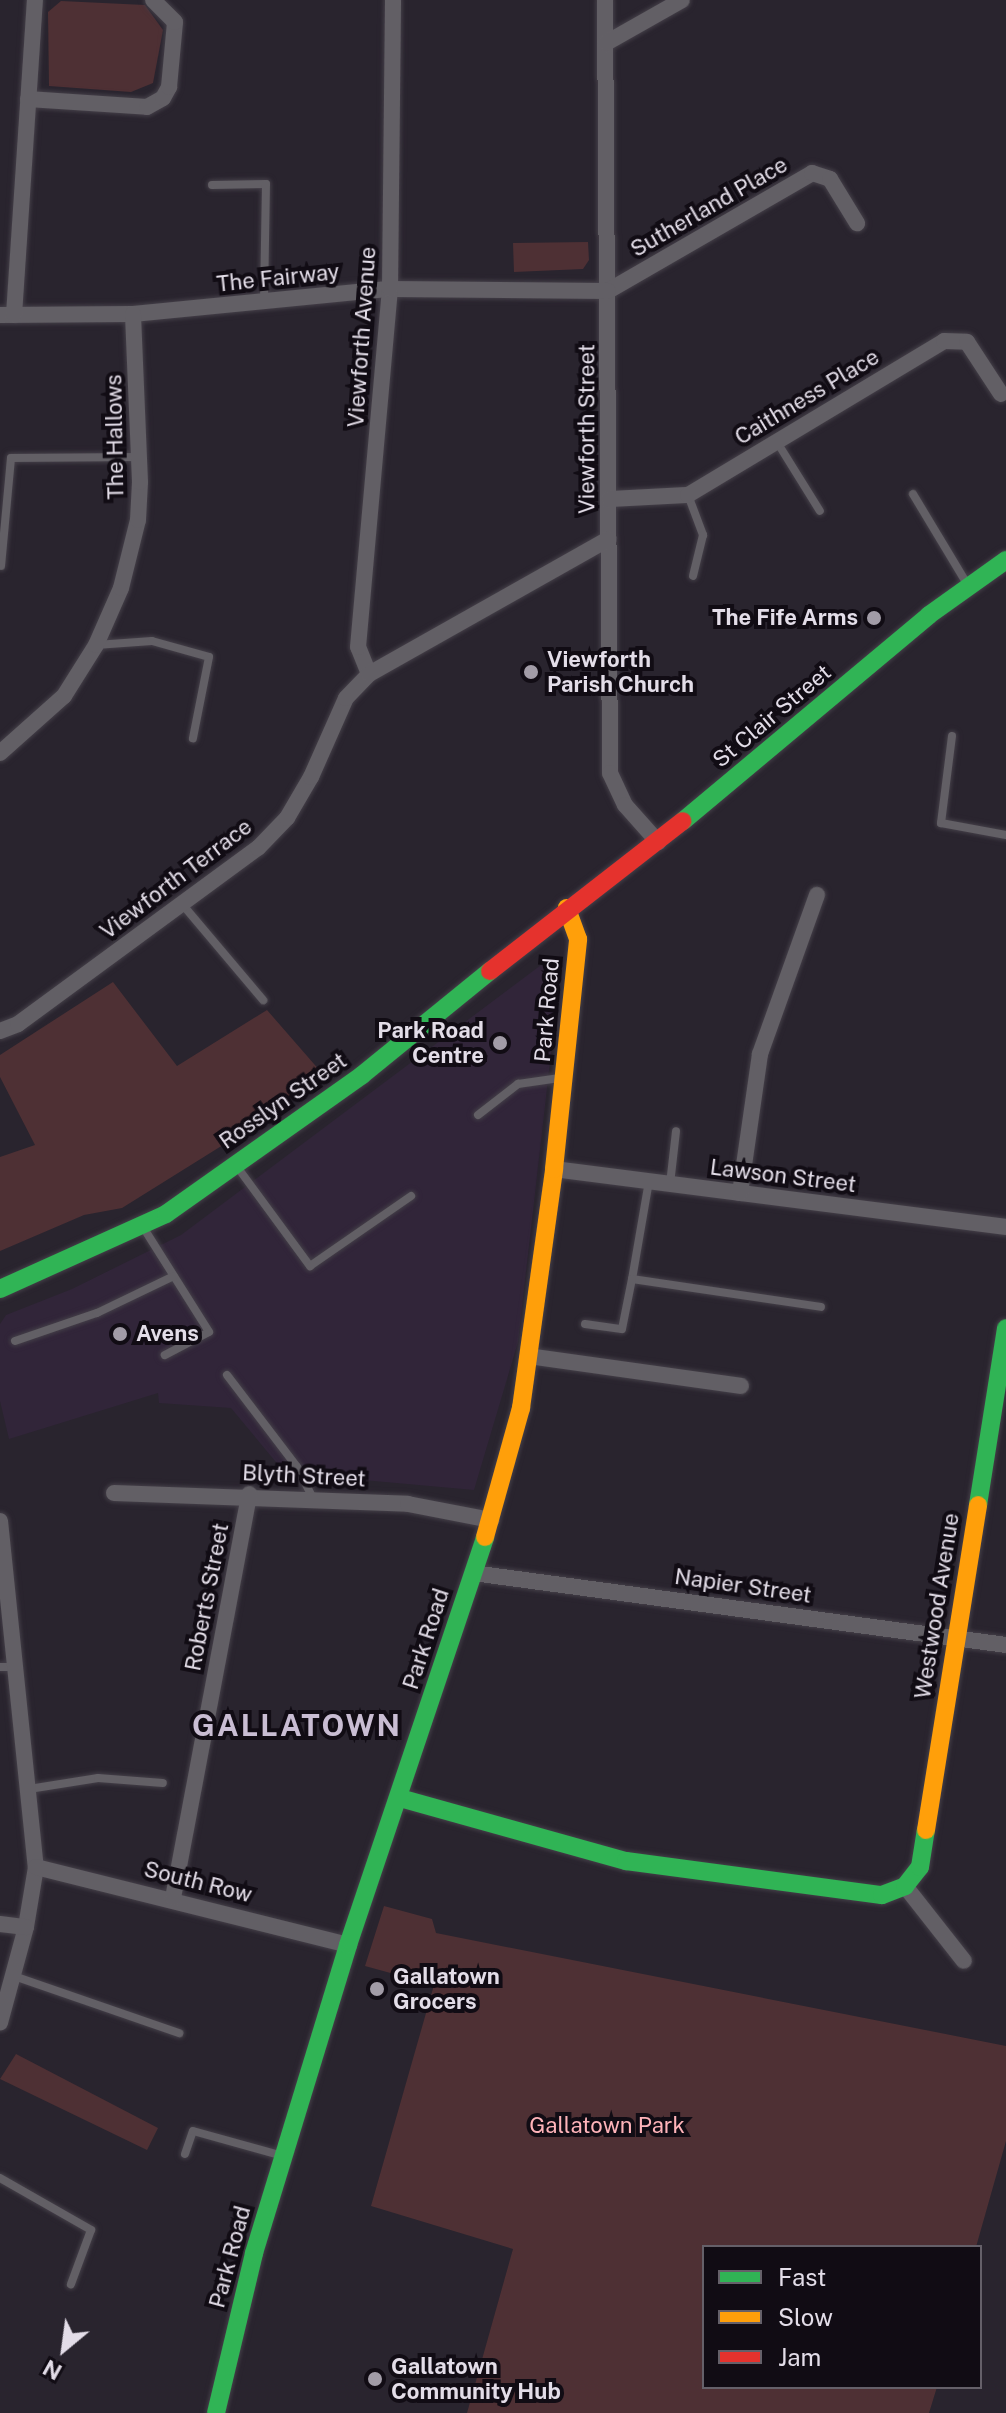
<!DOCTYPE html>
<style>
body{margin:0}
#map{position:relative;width:1006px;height:2413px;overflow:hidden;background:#29242e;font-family:"Public Sans",sans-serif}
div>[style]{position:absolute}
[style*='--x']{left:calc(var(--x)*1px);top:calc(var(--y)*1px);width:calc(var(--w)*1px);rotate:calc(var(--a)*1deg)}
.built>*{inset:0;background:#312539}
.green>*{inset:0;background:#4e3034}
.roads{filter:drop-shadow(0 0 2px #443f48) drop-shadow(0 0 2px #443f48)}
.lane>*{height:8px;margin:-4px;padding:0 4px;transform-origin:4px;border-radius:4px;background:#625f65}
.street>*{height:16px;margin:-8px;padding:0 8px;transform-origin:8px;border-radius:8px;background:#625f65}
.fast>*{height:18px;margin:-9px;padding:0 9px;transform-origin:9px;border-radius:9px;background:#30b455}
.slow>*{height:18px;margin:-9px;padding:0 9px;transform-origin:9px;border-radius:9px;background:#ff9f0a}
.jam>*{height:18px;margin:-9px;padding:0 9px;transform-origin:9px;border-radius:9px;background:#e5322d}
.dots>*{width:22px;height:22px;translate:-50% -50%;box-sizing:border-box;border:4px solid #110c14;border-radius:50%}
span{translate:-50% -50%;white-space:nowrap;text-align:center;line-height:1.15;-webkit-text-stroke:8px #110c14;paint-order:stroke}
.street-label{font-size:22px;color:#e3dde8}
.poi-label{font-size:22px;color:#e3dde8;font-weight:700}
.right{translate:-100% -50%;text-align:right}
.left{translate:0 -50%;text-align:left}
.park-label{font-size:22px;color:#ffb4ba}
.district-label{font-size:30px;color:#c9bdd3;font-weight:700;letter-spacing:2px}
.legend{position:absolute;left:702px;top:2245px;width:280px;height:144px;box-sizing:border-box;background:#110c14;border:2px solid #656069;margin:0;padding:10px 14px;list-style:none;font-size:24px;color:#e3dde8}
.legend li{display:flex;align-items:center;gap:16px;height:40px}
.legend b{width:40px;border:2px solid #656069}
.north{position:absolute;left:24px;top:2309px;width:80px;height:80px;-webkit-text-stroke:6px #110c14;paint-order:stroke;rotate:209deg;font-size:22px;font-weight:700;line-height:32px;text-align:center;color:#e3dde8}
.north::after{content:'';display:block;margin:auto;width:28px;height:36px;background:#e3dde8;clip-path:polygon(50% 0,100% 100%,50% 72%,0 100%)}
</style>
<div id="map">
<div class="built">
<div style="clip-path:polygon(541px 965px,560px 974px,518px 1342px,474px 1490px,285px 1473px,231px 1408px,159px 1403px,158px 1393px,9px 1439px,0 1401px,0 1324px,6px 1315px,72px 1289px,181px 1235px)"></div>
</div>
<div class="green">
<div style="clip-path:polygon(61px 1px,145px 5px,163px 30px,153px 83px,131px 92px,49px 86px,48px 12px)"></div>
<div style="clip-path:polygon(588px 242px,589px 260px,583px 269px,514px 272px,513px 243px)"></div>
<div style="clip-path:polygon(113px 982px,177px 1066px,267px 1010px,321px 1072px,223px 1145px,122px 1208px,84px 1215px,0 1251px,0 1157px,35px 1145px,0 1077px,0 1055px)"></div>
<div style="clip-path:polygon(384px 1906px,432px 1919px,436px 1933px,1006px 2046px,1006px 2141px,976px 2247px,704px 2247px,704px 2387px,937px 2387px,929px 2413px,467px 2413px,513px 2249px,371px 2206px,434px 1985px,365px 1966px)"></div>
<div style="clip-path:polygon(16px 2054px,158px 2128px,147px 2150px,0 2079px)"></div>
</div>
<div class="roads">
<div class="lane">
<div style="--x:212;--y:185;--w:54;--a:-1.1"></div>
<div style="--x:266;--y:184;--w:117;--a:91"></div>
<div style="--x:777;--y:442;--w:81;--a:58.1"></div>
<div style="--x:913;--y:494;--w:105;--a:59"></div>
<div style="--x:688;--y:495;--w:43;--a:69.4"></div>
<div style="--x:703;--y:535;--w:42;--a:103.7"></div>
<div style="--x:1;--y:566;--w:108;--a:-84.7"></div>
<div style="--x:11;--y:458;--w:128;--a:-0.4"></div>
<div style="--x:96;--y:645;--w:56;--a:-4.1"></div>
<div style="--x:152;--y:641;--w:59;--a:15.7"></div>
<div style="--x:209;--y:657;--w:83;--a:101.2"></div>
<div style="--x:952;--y:736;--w:88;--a:97.2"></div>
<div style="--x:941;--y:823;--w:66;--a:10.5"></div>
<div style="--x:182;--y:904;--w:126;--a:49.8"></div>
<div style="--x:478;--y:1115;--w:51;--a:-37.8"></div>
<div style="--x:518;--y:1084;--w:42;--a:-8.1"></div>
<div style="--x:238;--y:1168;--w:122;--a:53.7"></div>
<div style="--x:310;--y:1266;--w:123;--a:-34.7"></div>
<div style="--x:649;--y:1181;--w:99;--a:99.8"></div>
<div style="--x:632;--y:1279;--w:191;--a:8.4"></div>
<div style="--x:670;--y:1184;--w:53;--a:-83.5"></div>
<div style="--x:143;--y:1227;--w:124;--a:57.8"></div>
<div style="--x:209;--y:1332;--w:50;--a:152.4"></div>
<div style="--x:585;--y:1324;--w:37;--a:8"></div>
<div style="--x:622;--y:1329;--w:51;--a:-78.7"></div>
<div style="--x:15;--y:1341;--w:87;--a:-18.9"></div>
<div style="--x:97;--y:1313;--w:85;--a:-25.7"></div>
<div style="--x:227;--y:1375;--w:116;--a:52.7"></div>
<div style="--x:297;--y:1467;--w:35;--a:63"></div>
<div style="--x:0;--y:1667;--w:15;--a:0"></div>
<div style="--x:29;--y:1789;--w:70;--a:-9.1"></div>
<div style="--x:98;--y:1778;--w:65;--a:4.4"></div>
<div style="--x:14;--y:1976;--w:175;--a:19.1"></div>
<div style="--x:185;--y:2154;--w:24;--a:-71"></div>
<div style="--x:193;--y:2131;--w:93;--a:15.5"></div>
<div style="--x:0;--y:2178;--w:105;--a:29.7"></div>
<div style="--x:91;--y:2230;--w:58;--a:110.3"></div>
</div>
<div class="street">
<div style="--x:605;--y:0;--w:773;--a:89.63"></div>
<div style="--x:610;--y:773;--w:35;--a:65"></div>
<div style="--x:625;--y:805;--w:50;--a:48.3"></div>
<div style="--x:606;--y:43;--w:87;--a:-29.5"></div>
<div style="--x:28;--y:99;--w:119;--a:3.8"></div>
<div style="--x:147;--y:107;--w:18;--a:-29"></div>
<div style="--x:163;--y:98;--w:13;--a:-61"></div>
<div style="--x:169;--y:87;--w:65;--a:-84.7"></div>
<div style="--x:175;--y:22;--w:31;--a:-135"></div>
<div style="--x:608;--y:291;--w:236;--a:-30"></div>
<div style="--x:812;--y:173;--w:19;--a:18"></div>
<div style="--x:830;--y:179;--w:52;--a:58.5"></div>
<div style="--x:0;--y:315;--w:133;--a:-0.4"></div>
<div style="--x:133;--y:314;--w:258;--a:-5.6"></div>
<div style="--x:390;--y:289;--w:218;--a:0.5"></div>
<div style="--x:14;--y:315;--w:316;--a:-86.2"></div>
<div style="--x:609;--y:499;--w:79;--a:-2.9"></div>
<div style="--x:688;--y:495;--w:299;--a:-31"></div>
<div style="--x:944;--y:341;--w:23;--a:2"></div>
<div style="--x:967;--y:342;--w:62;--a:56.8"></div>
<div style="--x:369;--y:674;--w:29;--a:-112"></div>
<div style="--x:358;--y:647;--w:359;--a:-84.9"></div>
<div style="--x:390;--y:289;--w:289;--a:-89.4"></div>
<div style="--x:0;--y:753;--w:86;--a:-41.7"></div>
<div style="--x:64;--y:696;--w:60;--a:-57.9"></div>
<div style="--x:96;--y:645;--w:62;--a:-66.3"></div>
<div style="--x:121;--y:588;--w:70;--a:-76"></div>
<div style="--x:138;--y:520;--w:38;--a:-87"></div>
<div style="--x:140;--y:482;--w:168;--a:-92.4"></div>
<div style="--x:0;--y:1031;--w:19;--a:-21"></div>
<div style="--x:18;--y:1024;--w:298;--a:-36.3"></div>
<div style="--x:258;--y:848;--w:42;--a:-46"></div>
<div style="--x:287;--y:818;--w:48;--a:-59.7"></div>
<div style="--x:311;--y:777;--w:86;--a:-66.1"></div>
<div style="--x:346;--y:698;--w:33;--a:-46"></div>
<div style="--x:369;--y:674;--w:275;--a:-29.4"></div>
<div style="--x:554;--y:1169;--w:456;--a:7.3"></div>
<div style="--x:740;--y:1193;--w:140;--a:-81.8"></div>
<div style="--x:760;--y:1054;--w:169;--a:-70.3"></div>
<div style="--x:528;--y:1356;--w:215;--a:8"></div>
<div style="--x:114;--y:1493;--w:294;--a:2.1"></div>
<div style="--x:408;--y:1504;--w:85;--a:10.9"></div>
<div style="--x:0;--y:1521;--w:348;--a:84.1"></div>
<div style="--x:36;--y:1867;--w:61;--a:99.5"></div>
<div style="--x:26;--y:1927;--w:99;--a:105.2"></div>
<div style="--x:473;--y:1573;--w:538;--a:7.69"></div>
<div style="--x:36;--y:1867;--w:322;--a:14"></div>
<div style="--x:905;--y:1886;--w:95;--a:51.8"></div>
<div style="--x:173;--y:1898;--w:411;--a:-79.3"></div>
<div style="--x:0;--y:1924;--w:26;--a:7"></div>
</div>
<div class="fast">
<div style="--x:683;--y:821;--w:321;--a:-39.9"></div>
<div style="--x:929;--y:615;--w:95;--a:-35.5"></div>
<div style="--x:0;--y:1289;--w:182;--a:-24.3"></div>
<div style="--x:166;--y:1214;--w:240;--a:-35.3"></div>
<div style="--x:362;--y:1075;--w:165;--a:-39.1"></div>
<div style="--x:978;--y:1505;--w:179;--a:-81"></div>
<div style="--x:400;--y:1798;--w:235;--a:15.6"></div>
<div style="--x:626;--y:1861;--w:258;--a:7.6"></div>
<div style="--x:882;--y:1895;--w:25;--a:-21"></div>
<div style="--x:905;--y:1886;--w:24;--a:-52"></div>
<div style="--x:920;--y:1867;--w:37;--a:-81"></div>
<div style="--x:216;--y:2413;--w:164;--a:-76.6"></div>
<div style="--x:254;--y:2253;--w:322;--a:-73"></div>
<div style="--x:348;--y:1945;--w:430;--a:-71.4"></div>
</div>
<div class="slow">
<div style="--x:485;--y:1537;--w:134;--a:-74.4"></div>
<div style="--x:521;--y:1408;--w:241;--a:-82.1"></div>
<div style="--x:554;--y:1169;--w:231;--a:-84"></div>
<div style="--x:578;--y:939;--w:33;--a:-110"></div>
<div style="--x:926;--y:1830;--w:329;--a:-80.9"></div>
</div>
<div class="jam">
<div style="--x:490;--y:971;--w:244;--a:-37.9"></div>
</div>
</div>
<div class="dots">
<div style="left:874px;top:618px;background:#a29ca7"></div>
<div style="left:531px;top:672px;background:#a29ca7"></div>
<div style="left:500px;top:1043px;background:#a29ca7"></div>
<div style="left:120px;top:1334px;background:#a29ca7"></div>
<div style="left:377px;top:1989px;background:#a29ca7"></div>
<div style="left:375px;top:2379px;background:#a29ca7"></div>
</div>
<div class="street-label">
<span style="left:709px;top:207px;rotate:-30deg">Sutherland Place</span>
<span style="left:278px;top:278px;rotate:-6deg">The Fairway</span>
<span style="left:362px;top:337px;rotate:-86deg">Viewforth Avenue</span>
<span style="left:807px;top:397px;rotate:-31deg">Caithness Place</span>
<span style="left:587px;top:429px;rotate:-90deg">Viewforth Street</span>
<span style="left:115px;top:437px;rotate:-91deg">The Hallows</span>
<span style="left:772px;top:716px;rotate:-40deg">St Clair Street</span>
<span style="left:176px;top:879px;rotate:-37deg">Viewforth Terrace</span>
<span style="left:547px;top:1010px;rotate:-85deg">Park Road</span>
<span style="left:283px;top:1101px;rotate:-35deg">Rosslyn Street</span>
<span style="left:783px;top:1176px;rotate:7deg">Lawson Street</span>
<span style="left:304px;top:1476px;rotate:3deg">Blyth Street</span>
<span style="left:743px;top:1586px;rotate:8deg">Napier Street</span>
<span style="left:207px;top:1597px;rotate:-79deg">Roberts Street</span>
<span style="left:937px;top:1606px;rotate:-81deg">Westwood Avenue</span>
<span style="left:426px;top:1639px;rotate:-72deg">Park Road</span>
<span style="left:198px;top:1882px;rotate:14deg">South Row</span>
<span style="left:230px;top:2257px;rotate:-75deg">Park Road</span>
</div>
<div class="poi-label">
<span class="right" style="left:858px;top:618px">The Fife Arms</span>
<span class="left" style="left:547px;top:672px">Viewforth<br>Parish Church</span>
<span class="right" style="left:484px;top:1043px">Park Road<br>Centre</span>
<span class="left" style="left:136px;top:1334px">Avens</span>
<span class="left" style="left:393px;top:1989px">Gallatown<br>Grocers</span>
<span class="left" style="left:391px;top:2379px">Gallatown<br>Community Hub</span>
</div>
<div class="park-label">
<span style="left:607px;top:2126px">Gallatown Park</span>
</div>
<div class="district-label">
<span style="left:297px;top:1725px">GALLATOWN</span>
</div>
<ul class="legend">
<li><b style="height:10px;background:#30b455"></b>Fast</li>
<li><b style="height:10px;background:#ff9f0a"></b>Slow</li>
<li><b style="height:10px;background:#e5322d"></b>Jam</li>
</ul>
<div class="north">N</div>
</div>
